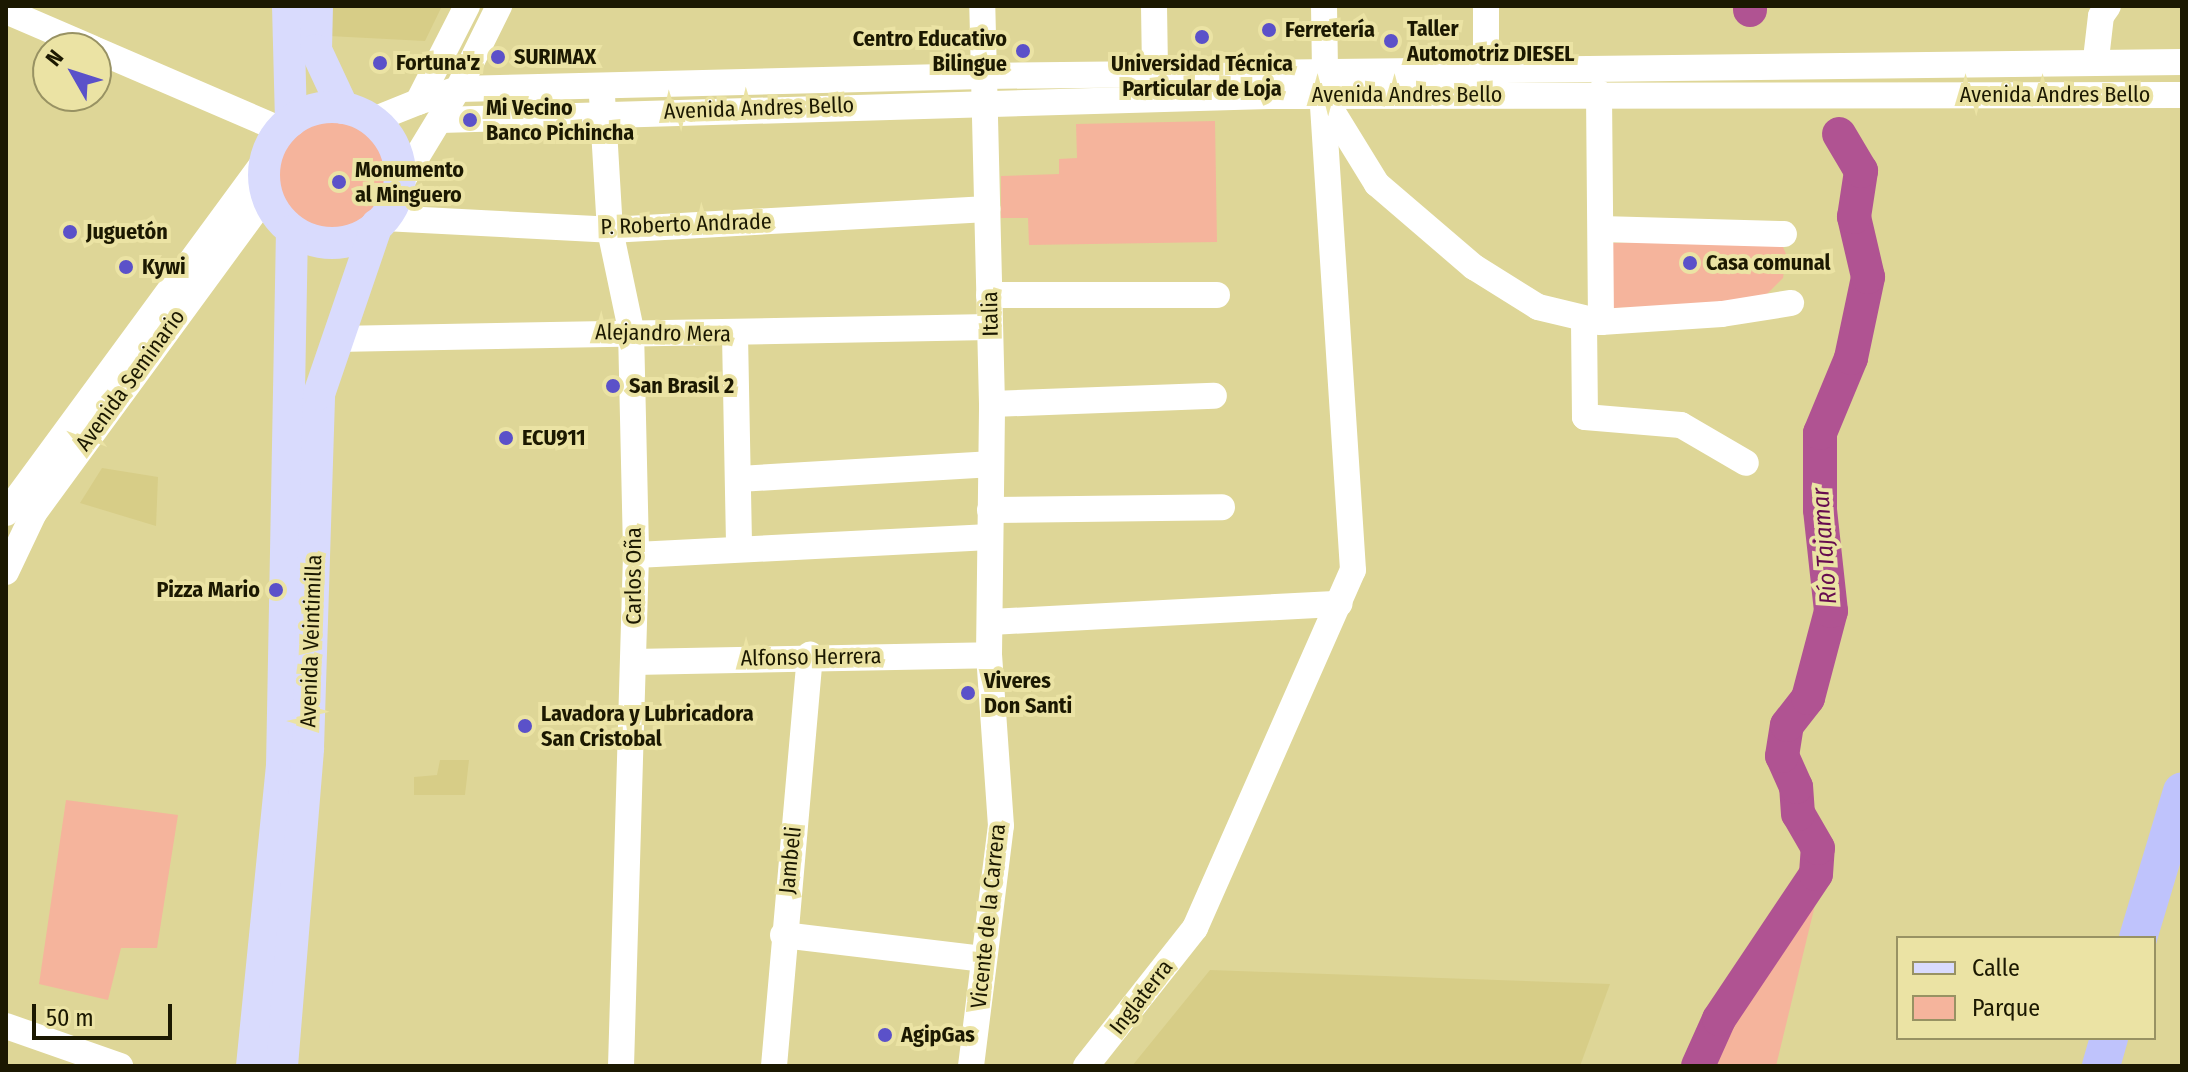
<!DOCTYPE html>
<meta charset="utf-8">
<style>
body{margin:0}
#map{position:relative;width:2188px;height:1072px;overflow:hidden;background:#ded697;font-family:"Fira Sans Condensed",sans-serif}
div>[style]{position:absolute}
[style*='--x']{left:calc(var(--x)*1px);top:calc(var(--y)*1px);width:calc(var(--w)*1px);rotate:calc(var(--a)*1deg)}
.built>*{inset:0;background:#d7cd87}
.green>*{inset:0;background:#f5b49c}
.round{border-radius:50%}
.river>*{height:34px;margin:-17px;padding:0 17px;transform-origin:17px;border-radius:17px;background:#b05392}
.minor>*{height:26px;margin:-13px;padding:0 13px;transform-origin:13px;border-radius:13px;background:#fff}
.major>*{height:32px;margin:-16px;padding:0 16px;transform-origin:16px;border-radius:16px;background:#d9dbfd}
.major>.ring{margin:-16px;padding:0;box-sizing:content-box;background:none;border:32px solid #d9dbfd;border-radius:50%}
.highway>*{height:38px;margin:-19px;padding:0 19px;transform-origin:19px;border-radius:19px;background:#bfc3fc}
.dots>*{width:22px;height:22px;translate:-50% -50%;box-sizing:border-box;border:4px solid #ebe3a4;border-radius:50%}
span{translate:-50% -50%;white-space:nowrap;text-align:center;line-height:1.15;-webkit-text-stroke:8px #ebe3a4;paint-order:stroke}
.poi-label{font-size:22px;color:#1b1801;font-weight:700}
.left{translate:0 -50%;text-align:left}
.right{translate:-100% -50%;text-align:right}
.street-label{font-size:22px;color:#1b1801}
.water-label{font-size:24px;color:#660c4f;font-style:italic}
.frame{position:absolute;inset:0;border:8px solid #1b1801;pointer-events:none}
.legend{position:absolute;left:1896px;top:936px;width:260px;height:104px;box-sizing:border-box;background:#ebe3a4;border:2px solid #989263;margin:0;padding:10px 14px;list-style:none;font-size:24px;color:#1b1801}
.legend li{display:flex;align-items:center;gap:16px;height:40px}
.legend b{width:40px;border:2px solid #989263}
.north{position:absolute;left:32px;top:32px;width:80px;height:80px;box-sizing:border-box;background:#ebe3a4;border:2px solid #989263;border-radius:50%;rotate:309deg;font-size:22px;font-weight:700;line-height:32px;text-align:center;color:#1b1801}
.north::after{content:'';display:block;margin:auto;width:28px;height:36px;background:#5b51c9;clip-path:polygon(50% 0,100% 100%,50% 72%,0 100%)}
.scale{position:absolute;left:32px;top:1004px;width:140px;height:36px;box-sizing:border-box;border:4px solid #1b1801;border-top:0;padding-left:10px;font-size:24px;line-height:28px;white-space:nowrap;color:#1b1801;-webkit-text-stroke:6px #ebe3a4;paint-order:stroke}
</style>
<div id="map">
<div class="built">
<div style="clip-path:polygon(331px 6px,442px 6px,425px 41px,329px 36px)"></div>
<div style="clip-path:polygon(102px 468px,158px 477px,156px 526px,80px 503px)"></div>
<div style="clip-path:polygon(440px 760px,469px 760px,465px 795px,414px 795px,414px 777px,437px 775px)"></div>
<div style="clip-path:polygon(1210px 970px,1610px 984px,1580px 1066px,1132px 1066px)"></div>
</div>
<div class="green">
<div class="round" style="left:278px;top:119px;width:110px;height:110px"></div>
<div style="clip-path:polygon(1215px 121px,1217px 242px,1029px 245px,1028px 218px,1001px 218px,1001px 176px,1059px 174px,1059px 159px,1077px 158px,1076px 124px)"></div>
<div style="clip-path:polygon(1779px 238px,1786px 254px,1783px 278px,1765px 296px,1724px 305px,1613px 308px,1611px 243px)"></div>
<div style="clip-path:polygon(66px 800px,178px 815px,157px 948px,121px 948px,108px 1000px,39px 984px)"></div>
<div style="clip-path:polygon(1782px 895px,1815px 905px,1776px 1066px,1713px 1066px)"></div>
</div>
<div class="river">
<div style="--x:1750;--y:6;--w:4;--a:90"></div>
<div style="--x:1698;--y:1066;--w:51;--a:-65.9"></div>
<div style="--x:1719;--y:1019;--w:174;--a:-56.2"></div>
<div style="--x:1816;--y:874;--w:26;--a:-86"></div>
<div style="--x:1818;--y:848;--w:39;--a:-120"></div>
<div style="--x:1798;--y:814;--w:27;--a:-94"></div>
<div style="--x:1796;--y:787;--w:34;--a:-114"></div>
<div style="--x:1782;--y:756;--w:31;--a:-81"></div>
<div style="--x:1787;--y:725;--w:34;--a:-52"></div>
<div style="--x:1808;--y:698;--w:90;--a:-75.2"></div>
<div style="--x:1831;--y:611;--w:102;--a:-96.2"></div>
<div style="--x:1820;--y:510;--w:77;--a:-90"></div>
<div style="--x:1820;--y:433;--w:81;--a:-67.5"></div>
<div style="--x:1851;--y:358;--w:83;--a:-78.1"></div>
<div style="--x:1868;--y:277;--w:62;--a:-103.1"></div>
<div style="--x:1854;--y:217;--w:47;--a:-81.3"></div>
<div style="--x:1861;--y:171;--w:43;--a:-120.7"></div>
</div>
<div class="minor">
<div style="--x:1154;--y:6;--w:67;--a:89.1"></div>
<div style="--x:1324;--y:6;--w:66;--a:89.1"></div>
<div style="--x:6;--y:11;--w:94;--a:23.3"></div>
<div style="--x:96;--y:50;--w:202;--a:23.3"></div>
<div style="--x:2096;--y:59;--w:43;--a:-83.4"></div>
<div style="--x:2101;--y:16;--w:12;--a:-55"></div>
<div style="--x:1486;--y:68;--w:62;--a:-90"></div>
<div style="--x:1599;--y:93;--w:229;--a:89.5"></div>
<div style="--x:602;--y:96;--w:134;--a:86.6"></div>
<div style="--x:610;--y:230;--w:102;--a:78.1"></div>
<div style="--x:631;--y:330;--w:225;--a:88.7"></div>
<div style="--x:636;--y:555;--w:511;--a:91.68"></div>
<div style="--x:1324;--y:98;--w:101;--a:58.4"></div>
<div style="--x:1377;--y:184;--w:128;--a:40.6"></div>
<div style="--x:1474;--y:267;--w:75;--a:32"></div>
<div style="--x:1538;--y:307;--w:65;--a:13.4"></div>
<div style="--x:1601;--y:322;--w:121;--a:-3.8"></div>
<div style="--x:1722;--y:314;--w:70;--a:-9.1"></div>
<div style="--x:418;--y:102;--w:42;--a:-18"></div>
<div style="--x:458;--y:89;--w:526;--a:-1.42"></div>
<div style="--x:984;--y:76;--w:1198;--a:-0.67"></div>
<div style="--x:373;--y:120;--w:48;--a:-21.8"></div>
<div style="--x:418;--y:102;--w:108;--a:-63"></div>
<div style="--x:440;--y:120;--w:829;--a:-1.66"></div>
<div style="--x:1269;--y:96;--w:913;--a:-0.06"></div>
<div style="--x:399;--y:186;--w:114;--a:-58.7"></div>
<div style="--x:458;--y:89;--w:93;--a:-63.7"></div>
<div style="--x:384;--y:218;--w:226;--a:3"></div>
<div style="--x:610;--y:230;--w:378;--a:-3.2"></div>
<div style="--x:1601;--y:229;--w:183;--a:1.6"></div>
<div style="--x:989;--y:295;--w:228;--a:0"></div>
<div style="--x:1584;--y:322;--w:95;--a:89.4"></div>
<div style="--x:1585;--y:417;--w:96;--a:4.8"></div>
<div style="--x:1681;--y:425;--w:75;--a:30.3"></div>
<div style="--x:735;--y:335;--w:211;--a:88.9"></div>
<div style="--x:336;--y:339;--w:654;--a:-1.05"></div>
<div style="--x:992;--y:404;--w:222;--a:-2.1"></div>
<div style="--x:739;--y:479;--w:250;--a:-3.4"></div>
<div style="--x:990;--y:510;--w:232;--a:-0.7"></div>
<div style="--x:6;--y:513;--w:439;--a:-53.7"></div>
<div style="--x:636;--y:555;--w:354;--a:-2.9"></div>
<div style="--x:6;--y:572;--w:65;--a:-64.6"></div>
<div style="--x:34;--y:513;--w:394;--a:-53.8"></div>
<div style="--x:991;--y:622;--w:349;--a:-3"></div>
<div style="--x:633;--y:662;--w:356;--a:-1.1"></div>
<div style="--x:783;--y:935;--w:201;--a:6.8"></div>
<div style="--x:6;--y:1026;--w:121;--a:19.3"></div>
<div style="--x:774;--y:1066;--w:413;--a:-85"></div>
<div style="--x:971;--y:1066;--w:242;--a:-82.9"></div>
<div style="--x:1001;--y:826;--w:171;--a:-94"></div>
<div style="--x:989;--y:655;--w:251;--a:-89.3"></div>
<div style="--x:992;--y:404;--w:398;--a:-91.4"></div>
<div style="--x:1086;--y:1066;--w:176;--a:-51.7"></div>
<div style="--x:1195;--y:928;--w:391;--a:-66.2"></div>
<div style="--x:1353;--y:570;--w:476;--a:-93.7"></div>
</div>
<div class="major">
<div style="--x:288;--y:6;--w:115;--a:88.5"></div>
<div style="--x:317;--y:6;--w:44;--a:91.3"></div>
<div style="--x:316;--y:50;--w:64;--a:65"></div>
<div class="ring" style="left:264px;top:107px;width:104px;height:104px"></div>
<div style="--x:252;--y:1066;--w:301;--a:-84.3"></div>
<div style="--x:282;--y:766;--w:535;--a:-88.93"></div>
<div style="--x:282;--y:1066;--w:319;--a:-85.3"></div>
<div style="--x:308;--y:748;--w:354;--a:-88.2"></div>
<div style="--x:319;--y:394;--w:179;--a:-71.1"></div>
</div>
<div class="highway">
<div style="--x:2138;--y:938;--w:153;--a:-73.3"></div>
<div style="--x:2101;--y:1066;--w:29;--a:-74"></div>
</div>
<div class="dots">
<div style="left:1269px;top:30px;background:#5b51c9"></div>
<div style="left:1202px;top:37px;background:#5b51c9"></div>
<div style="left:1391px;top:41px;background:#5b51c9"></div>
<div style="left:1023px;top:51px;background:#5b51c9"></div>
<div style="left:498px;top:57px;background:#5b51c9"></div>
<div style="left:380px;top:63px;background:#5b51c9"></div>
<div style="left:470px;top:120px;background:#5b51c9"></div>
<div style="left:339px;top:182px;background:#5b51c9"></div>
<div style="left:70px;top:232px;background:#5b51c9"></div>
<div style="left:1690px;top:263px;background:#5b51c9"></div>
<div style="left:126px;top:267px;background:#5b51c9"></div>
<div style="left:613px;top:386px;background:#5b51c9"></div>
<div style="left:506px;top:438px;background:#5b51c9"></div>
<div style="left:276px;top:590px;background:#5b51c9"></div>
<div style="left:968px;top:693px;background:#5b51c9"></div>
<div style="left:525px;top:726px;background:#5b51c9"></div>
<div style="left:885px;top:1035px;background:#5b51c9"></div>
</div>
<div class="poi-label">
<span class="left" style="left:1407px;top:41px">Taller<br>Automotriz DIESEL</span>
<span class="left" style="left:1285px;top:30px">Ferretería</span>
<span class="right" style="left:1007px;top:51px">Centro Educativo<br>Bilingue</span>
<span class="left" style="left:514px;top:57px">SURIMAX</span>
<span class="left" style="left:396px;top:63px">Fortuna'z</span>
<span style="left:1202px;top:76px">Universidad Técnica<br>Particular de Loja</span>
<span class="left" style="left:486px;top:120px">Mi Vecino<br>Banco Pichincha</span>
<span class="left" style="left:355px;top:182px">Monumento<br>al Minguero</span>
<span class="left" style="left:86px;top:232px">Juguetón</span>
<span class="left" style="left:1706px;top:263px">Casa comunal</span>
<span class="left" style="left:142px;top:267px">Kywi</span>
<span class="left" style="left:629px;top:386px">San Brasil 2</span>
<span class="left" style="left:522px;top:438px">ECU911</span>
<span class="right" style="left:260px;top:590px">Pizza Mario</span>
<span class="left" style="left:984px;top:693px">Viveres<br>Don Santi</span>
<span class="left" style="left:541px;top:726px">Lavadora y Lubricadora<br>San Cristobal</span>
<span class="left" style="left:901px;top:1035px">AgipGas</span>
</div>
<div class="street-label">
<span style="left:1407px;top:95px">Avenida Andres Bello</span>
<span style="left:2055px;top:95px">Avenida Andres Bello</span>
<span style="left:759px;top:108px;rotate:-2deg">Avenida Andres Bello</span>
<span style="left:686px;top:224px;rotate:-2deg">P. Roberto Andrade</span>
<span style="left:990px;top:314px;rotate:-91deg">Italia</span>
<span style="left:663px;top:333px;rotate:1deg">Alejandro Mera</span>
<span style="left:130px;top:380px;rotate:-54deg">Avenida Seminario</span>
<span style="left:634px;top:576px;rotate:-90deg">Carlos Oña</span>
<span style="left:311px;top:641px;rotate:-88deg">Avenida Veintimilla</span>
<span style="left:811px;top:657px;rotate:-1deg">Alfonso Herrera</span>
<span style="left:790px;top:860px;rotate:-84deg">Jambeli</span>
<span style="left:988px;top:916px;rotate:-84deg">Vicente de la Carrera</span>
<span style="left:1141px;top:997px;rotate:-52deg">Inglaterra</span>
</div>
<div class="water-label">
<span style="left:1825px;top:546px;rotate:-94deg">Río Tajamar</span>
</div>
<div class="frame"></div>
<ul class="legend">
<li><b style="height:10px;background:#d9dbfd"></b>Calle</li>
<li><b style="height:22px;background:#f5b49c"></b>Parque</li>
</ul>
<div class="north">N</div>
<div class="scale">50 m</div>
</div>
